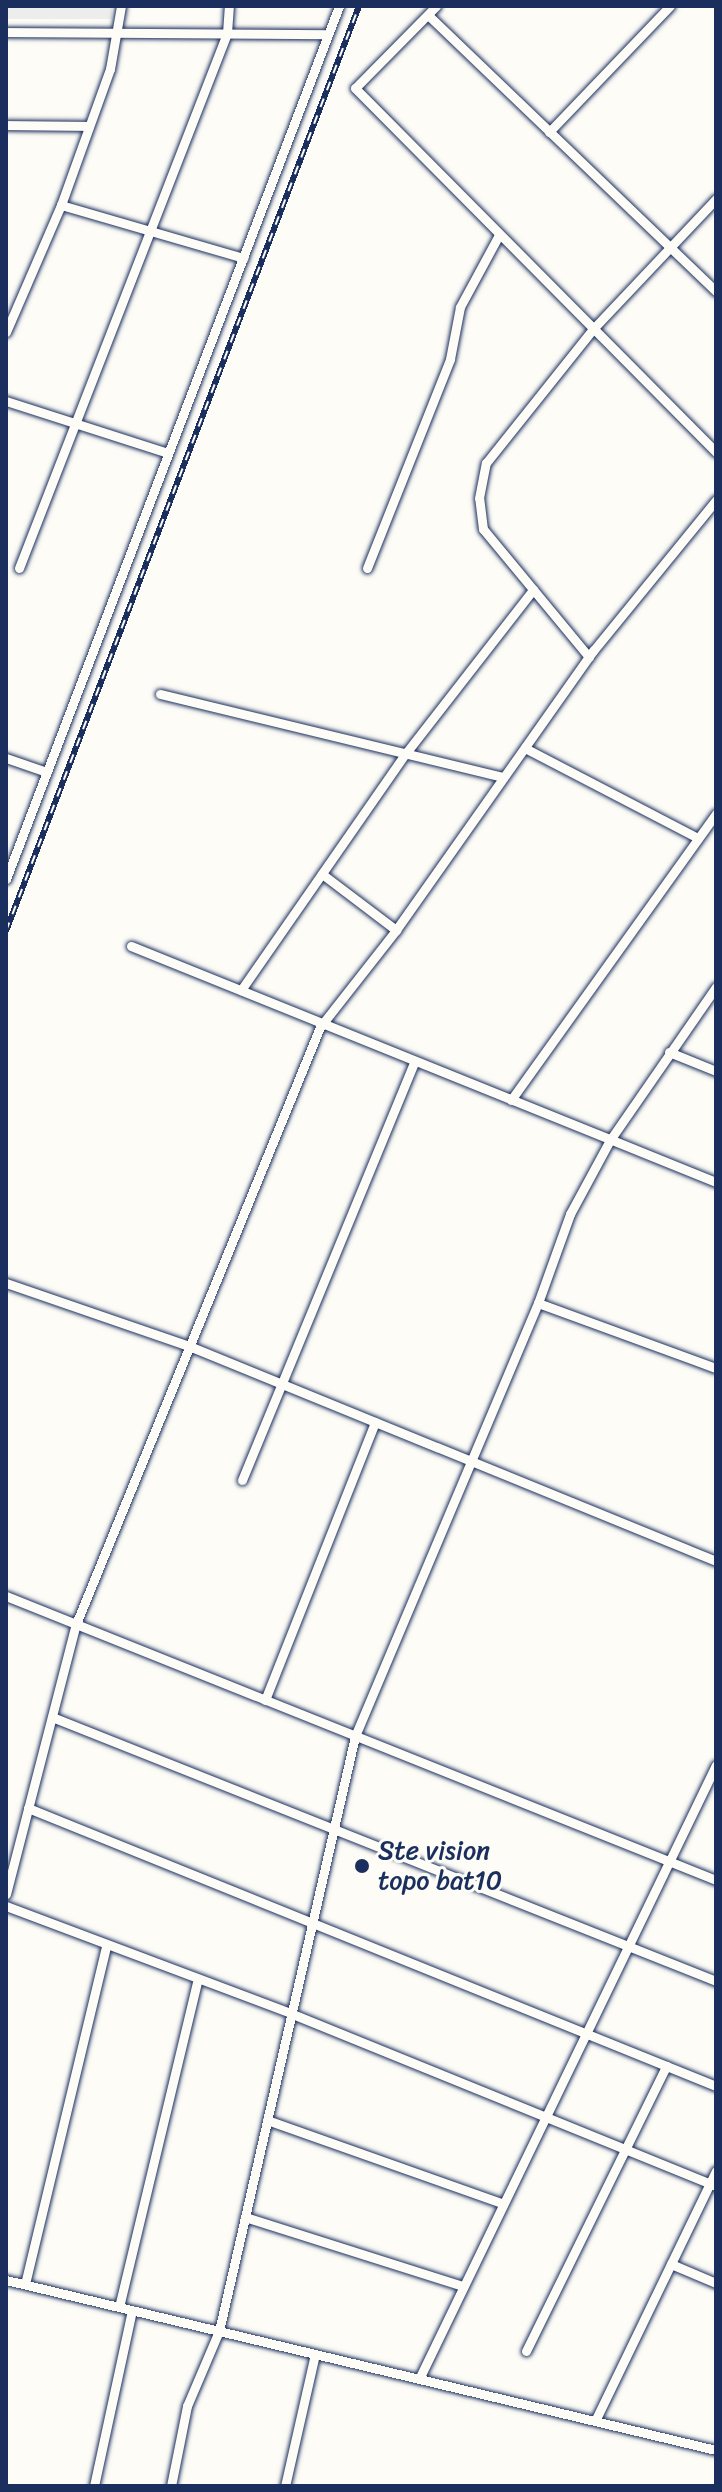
<!DOCTYPE html>
<style>
body{margin:0}
#map{position:relative;width:722px;height:2492px;overflow:hidden;background:#fdfcf7;font-family:Sriracha,sans-serif}
div>[style]{position:absolute}
[style*='--x']{left:calc(var(--x)*1px);top:calc(var(--y)*1px);width:calc(var(--w)*1px);rotate:calc(var(--a)*1deg)}
.built>*{inset:0;background:#edeeec;transform-origin:0 0}
.roads{filter:drop-shadow(0 0 2px #1b2f5e) drop-shadow(0 0 2px #1b2f5e)}
.street>*{height:9px;margin:-4.5px;padding:0 4.5px;transform-origin:4.5px;border-radius:4.5px;background:#fdfcf7}
.rail>*{height:6px;margin-top:-3px;transform-origin:0;background:repeating-linear-gradient(90deg,#fdfcf7 0 9px,#1b2f5e 0 18px);box-sizing:border-box;border-block:2px solid #1b2f5e}
.dots>*{width:22px;height:22px;translate:-50% -50%;box-sizing:border-box;border:4px solid #fdfcf7;border-radius:50%}
span{translate:-50% -50%;white-space:nowrap;text-align:center;line-height:1.15;-webkit-text-stroke:6px #fdfcf7;paint-order:stroke}
.poi-label{font-size:26px;color:#1b2f5e}
.left{translate:0 -50%;text-align:left}
.frame{position:absolute;inset:0;border:8px solid #1b2f5e;pointer-events:none}
</style>
<div id="map">
<div class="built">
<div style="left:6px;top:6px;width:106px;height:13px"></div>
</div>
<div class="roads">
<div class="street">
<div style="--x:436;--y:6;--w:115;--a:134.6"></div>
<div style="--x:355;--y:88;--w:513;--a:45.24"></div>
<div style="--x:428;--y:15;--w:399;--a:43.8"></div>
<div style="--x:6;--y:32;--w:322;--a:0.4"></div>
<div style="--x:6;--y:125;--w:83;--a:0.7"></div>
<div style="--x:549;--y:132;--w:175;--a:-46.2"></div>
<div style="--x:61;--y:205;--w:190;--a:16.2"></div>
<div style="--x:6;--y:332;--w:138;--a:-66.6"></div>
<div style="--x:61;--y:205;--w:145;--a:-70.2"></div>
<div style="--x:110;--y:69;--w:64;--a:-80.1"></div>
<div style="--x:6;--y:401;--w:170;--a:17.8"></div>
<div style="--x:19;--y:568;--w:574;--a:-68.75"></div>
<div style="--x:227;--y:33;--w:27;--a:-86"></div>
<div style="--x:367;--y:568;--w:225;--a:-68.3"></div>
<div style="--x:450;--y:359;--w:53;--a:-79.1"></div>
<div style="--x:460;--y:307;--w:82;--a:-61.6"></div>
<div style="--x:589;--y:657;--w:166;--a:-129.6"></div>
<div style="--x:483;--y:529;--w:31;--a:-97"></div>
<div style="--x:479;--y:498;--w:36;--a:-79"></div>
<div style="--x:486;--y:463;--w:171;--a:-51.4"></div>
<div style="--x:593;--y:329;--w:179;--a:-46.6"></div>
<div style="--x:160;--y:694;--w:353;--a:13.6"></div>
<div style="--x:525;--y:748;--w:195;--a:27.5"></div>
<div style="--x:6;--y:758;--w:43;--a:18.9"></div>
<div style="--x:322;--y:874;--w:93;--a:37.1"></div>
<div style="--x:6;--y:879;--w:934;--a:-69.12"></div>
<div style="--x:131;--y:946;--w:631;--a:21.97"></div>
<div style="--x:241;--y:990;--w:289;--a:-55.2"></div>
<div style="--x:406;--y:753;--w:207;--a:-52.1"></div>
<div style="--x:669;--y:1052;--w:51;--a:22"></div>
<div style="--x:511;--y:1100;--w:352;--a:-54.4"></div>
<div style="--x:6;--y:1283;--w:194;--a:19"></div>
<div style="--x:189;--y:1346;--w:569;--a:22.19"></div>
<div style="--x:538;--y:1303;--w:189;--a:20.1"></div>
<div style="--x:242;--y:1480;--w:453;--a:-67.6"></div>
<div style="--x:6;--y:1596;--w:765;--a:21.8"></div>
<div style="--x:265;--y:1700;--w:299;--a:-68.4"></div>
<div style="--x:52;--y:1717;--w:715;--a:21.68"></div>
<div style="--x:28;--y:1808;--w:742;--a:22"></div>
<div style="--x:6;--y:1894;--w:279;--a:-75.5"></div>
<div style="--x:76;--y:1624;--w:645;--a:-67.77"></div>
<div style="--x:320;--y:1027;--w:123;--a:-51.9"></div>
<div style="--x:396;--y:930;--w:342;--a:-54.8"></div>
<div style="--x:593;--y:651;--w:195;--a:-50.8"></div>
<div style="--x:6;--y:1906;--w:303;--a:20.6"></div>
<div style="--x:290;--y:2013;--w:460;--a:22.1"></div>
<div style="--x:267;--y:2120;--w:249;--a:19.5"></div>
<div style="--x:245;--y:2217;--w:228;--a:17.6"></div>
<div style="--x:671;--y:2264;--w:49;--a:22.9"></div>
<div style="--x:6;--y:2280;--w:730;--a:13.47"></div>
<div style="--x:25;--y:2284;--w:348;--a:-76.5"></div>
<div style="--x:119;--y:2307;--w:334;--a:-76.5"></div>
<div style="--x:526;--y:2351;--w:318;--a:-63.8"></div>
<div style="--x:419;--y:2379;--w:682;--a:-64.19"></div>
<div style="--x:595;--y:2421;--w:278;--a:-64.2"></div>
<div style="--x:94;--y:2486;--w:180;--a:-77.8"></div>
<div style="--x:171;--y:2486;--w:82;--a:-78.7"></div>
<div style="--x:187;--y:2406;--w:82;--a:-66.9"></div>
<div style="--x:219;--y:2331;--w:610;--a:-77.12"></div>
<div style="--x:355;--y:1736;--w:470;--a:-67.1"></div>
<div style="--x:538;--y:1303;--w:95;--a:-70.2"></div>
<div style="--x:570;--y:1214;--w:84;--a:-61.6"></div>
<div style="--x:610;--y:1140;--w:186;--a:-55.3"></div>
<div style="--x:285;--y:2486;--w:135;--a:-77.2"></div>
</div>
</div>
<div class="rail">
<div style="--x:6;--y:931;--w:990;--a:-69.11"></div>
</div>
<div class="dots">
<div style="left:362px;top:1866px;background:#1b2f5e"></div>
</div>
<div class="poi-label">
<span class="left" style="left:378px;top:1866px">Ste vision<br>topo bat10</span>
</div>
<div class="frame"></div>
</div>
